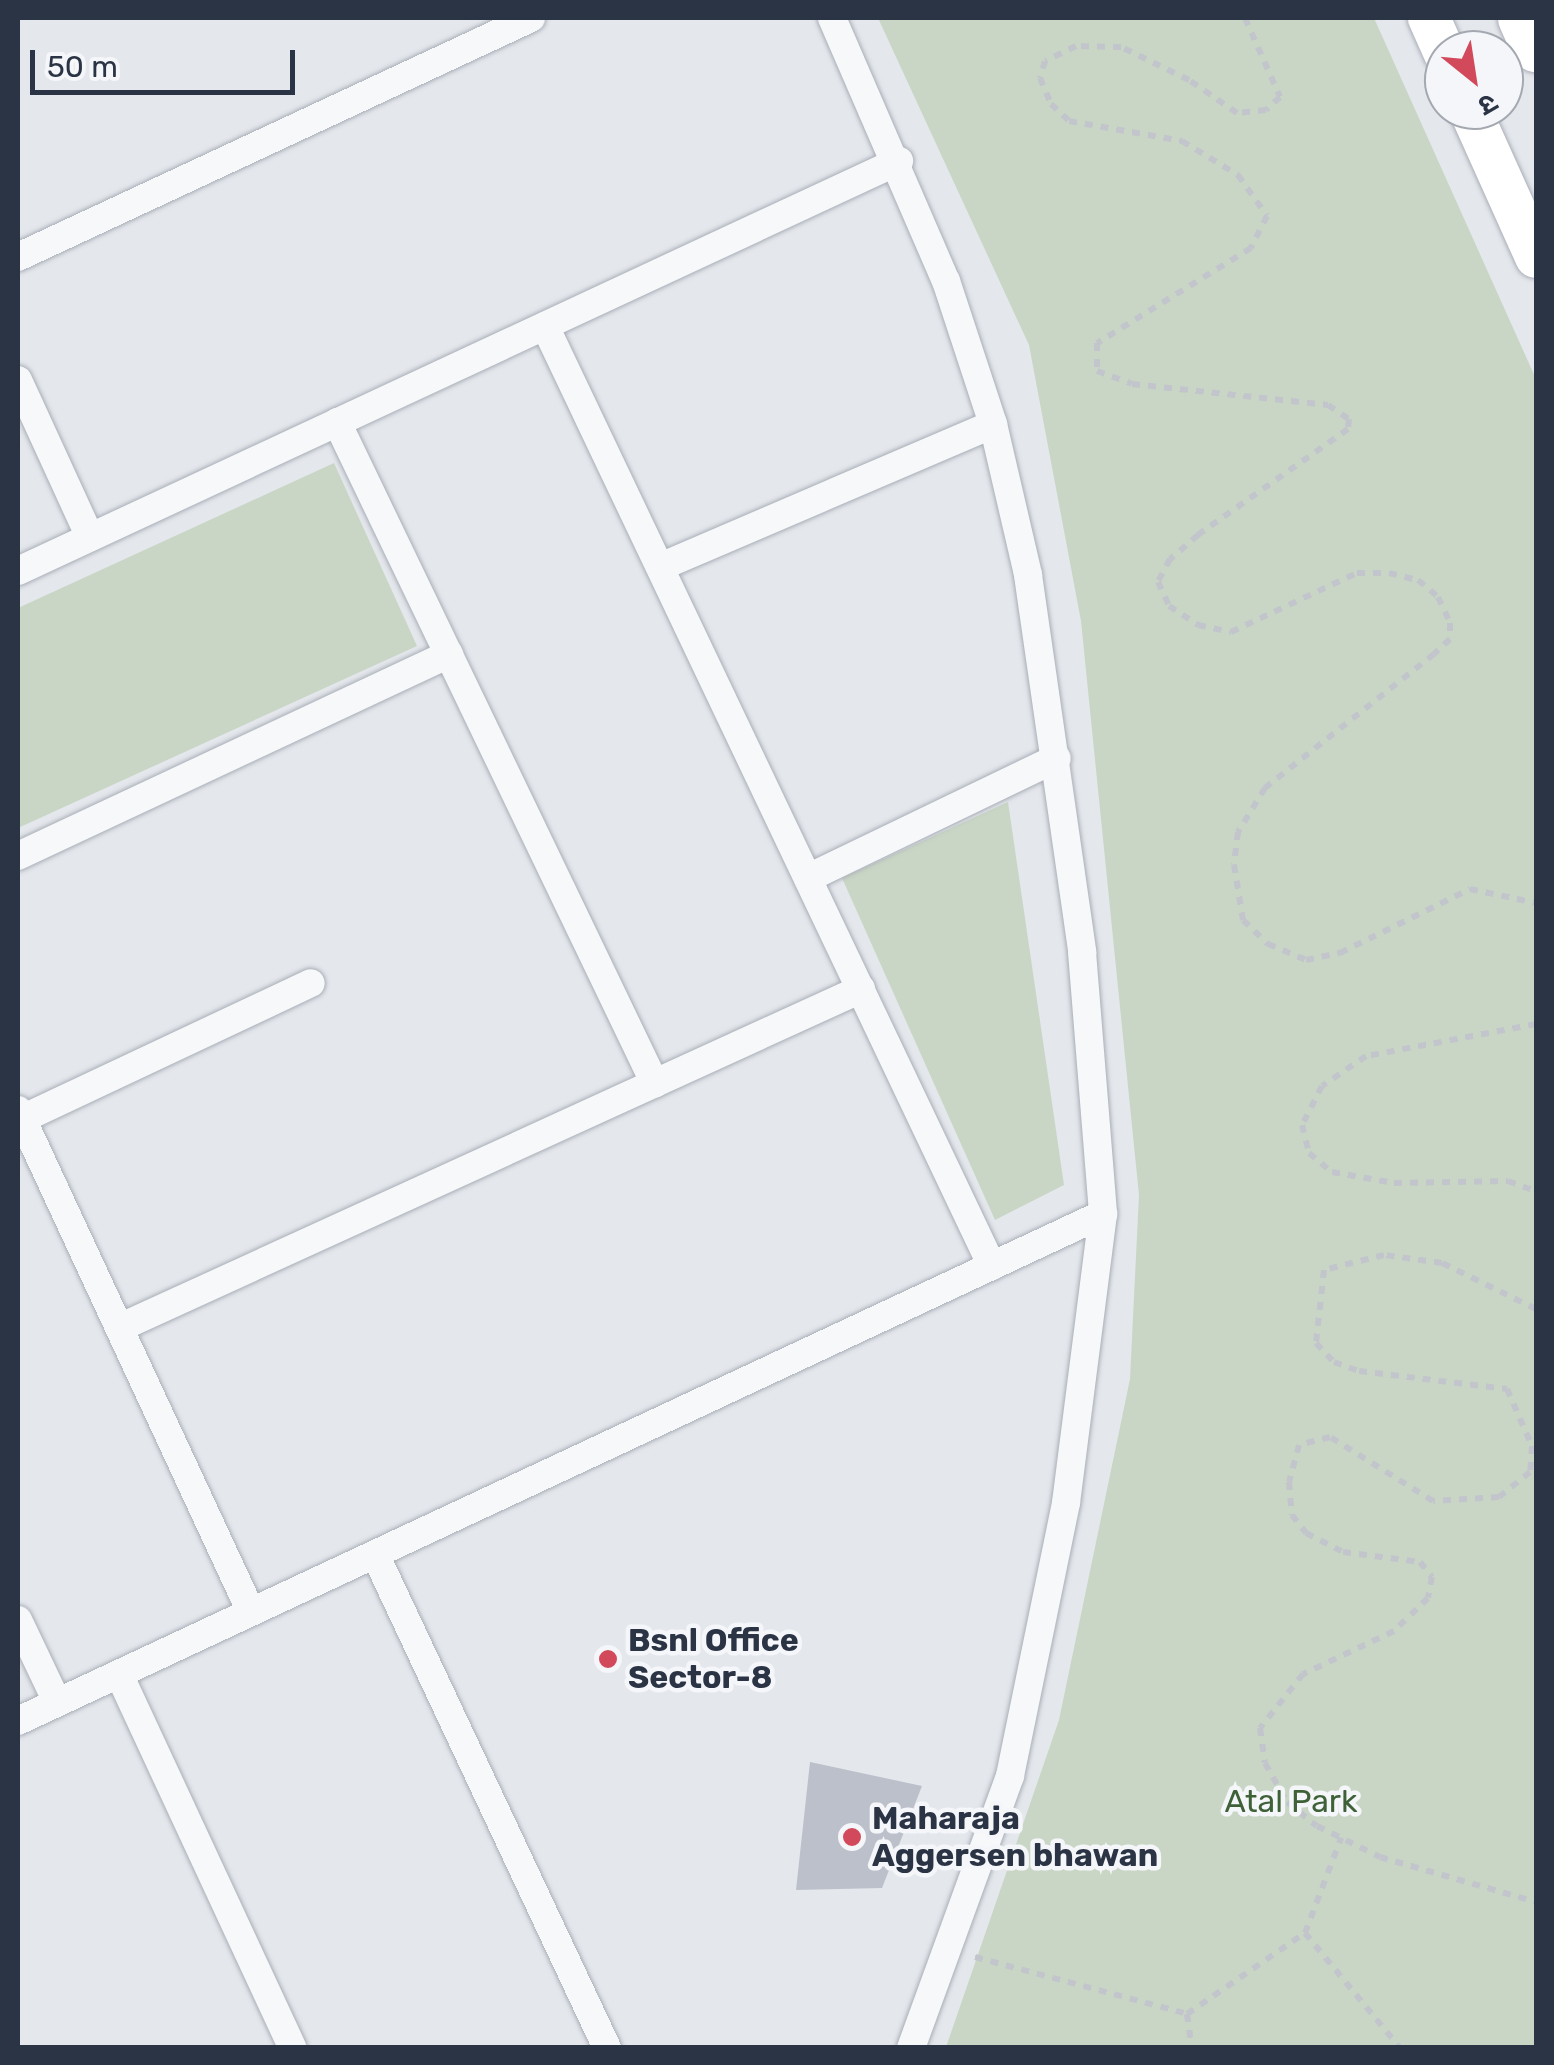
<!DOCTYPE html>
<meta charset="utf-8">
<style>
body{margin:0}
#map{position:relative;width:1554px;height:2065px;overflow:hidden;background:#e4e7ec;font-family:Rubik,"Noto Sans Devanagari",sans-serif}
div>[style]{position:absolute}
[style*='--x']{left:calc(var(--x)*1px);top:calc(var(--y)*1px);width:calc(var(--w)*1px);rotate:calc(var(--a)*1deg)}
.green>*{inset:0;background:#c9d6c5}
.building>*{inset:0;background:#bbc0ca}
.path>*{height:6px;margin-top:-3px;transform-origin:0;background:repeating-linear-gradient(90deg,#c2c5cb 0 8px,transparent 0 16px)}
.roads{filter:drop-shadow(0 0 2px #a9aeb7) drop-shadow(0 0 2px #a9aeb7)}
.street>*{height:28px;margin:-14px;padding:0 14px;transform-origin:14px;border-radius:14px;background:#f7f8fa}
.primary>*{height:42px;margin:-21px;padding:0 21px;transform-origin:21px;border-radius:21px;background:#fff}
.highway>*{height:50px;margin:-25px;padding:0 25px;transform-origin:25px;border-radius:25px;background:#fff}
.dots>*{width:28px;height:28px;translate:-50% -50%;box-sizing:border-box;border:5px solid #f4f6f9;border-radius:50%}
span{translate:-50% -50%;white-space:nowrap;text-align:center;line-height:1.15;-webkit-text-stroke:9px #f4f6f9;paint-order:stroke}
.poi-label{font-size:32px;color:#2b3445;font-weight:700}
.left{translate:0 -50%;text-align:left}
.park-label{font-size:32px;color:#3f6138}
.frame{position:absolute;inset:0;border:20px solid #2b3445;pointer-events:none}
.north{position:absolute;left:1424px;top:30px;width:100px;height:100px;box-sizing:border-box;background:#f4f6f9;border:2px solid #a4a8b1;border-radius:50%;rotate:150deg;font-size:28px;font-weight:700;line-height:40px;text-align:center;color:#2b3445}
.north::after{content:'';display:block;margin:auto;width:35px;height:45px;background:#d1495b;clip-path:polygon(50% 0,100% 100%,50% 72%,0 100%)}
.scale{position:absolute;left:30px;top:50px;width:265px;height:45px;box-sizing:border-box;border:5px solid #2b3445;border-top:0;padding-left:12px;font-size:30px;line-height:35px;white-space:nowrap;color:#2b3445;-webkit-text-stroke:8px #f4f6f9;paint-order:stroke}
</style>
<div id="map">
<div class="green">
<div style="clip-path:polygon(878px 18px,1374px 18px,1536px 379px,1536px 2047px,946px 2047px,1059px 1720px,1130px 1379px,1139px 1195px,1081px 621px,1029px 345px)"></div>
<div style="clip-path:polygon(334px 463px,417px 646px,18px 828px,18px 608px)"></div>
<div style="clip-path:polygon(1008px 802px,1064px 1185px,995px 1220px,842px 878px)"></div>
</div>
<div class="building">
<div style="clip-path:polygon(810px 1762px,922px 1786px,882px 1888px,796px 1890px)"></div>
</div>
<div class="path">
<div style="--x:1245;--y:18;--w:86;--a:66.1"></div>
<div style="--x:1280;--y:97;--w:19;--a:137"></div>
<div style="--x:1266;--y:110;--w:29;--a:174"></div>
<div style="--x:1237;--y:113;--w:58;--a:-145.5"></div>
<div style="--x:1189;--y:80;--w:76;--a:-154.1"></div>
<div style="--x:1121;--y:47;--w:45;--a:-178.7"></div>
<div style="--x:1076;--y:46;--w:34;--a:154"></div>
<div style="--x:1045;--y:61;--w:18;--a:106"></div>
<div style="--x:1040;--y:78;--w:28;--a:67"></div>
<div style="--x:1051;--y:104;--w:25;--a:43"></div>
<div style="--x:1069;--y:121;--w:115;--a:10"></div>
<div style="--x:1182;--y:141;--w:66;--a:31.3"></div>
<div style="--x:1238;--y:175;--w:50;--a:54.7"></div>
<div style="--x:1267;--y:216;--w:36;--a:117"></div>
<div style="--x:1251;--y:248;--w:181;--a:148.3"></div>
<div style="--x:1097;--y:343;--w:28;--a:90"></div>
<div style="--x:1097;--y:371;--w:37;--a:20"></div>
<div style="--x:1132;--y:384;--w:197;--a:6.1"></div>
<div style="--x:1328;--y:405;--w:25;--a:34"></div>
<div style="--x:1349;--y:419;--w:10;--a:96"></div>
<div style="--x:1348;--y:429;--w:184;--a:144.8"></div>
<div style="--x:1198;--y:535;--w:37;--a:139"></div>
<div style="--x:1170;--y:559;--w:26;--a:118"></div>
<div style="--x:1158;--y:582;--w:26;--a:65"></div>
<div style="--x:1169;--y:606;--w:35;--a:33"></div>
<div style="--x:1198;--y:625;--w:34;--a:12"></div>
<div style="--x:1231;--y:632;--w:139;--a:-25.1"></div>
<div style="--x:1357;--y:573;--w:32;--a:0"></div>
<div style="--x:1389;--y:573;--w:30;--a:14"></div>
<div style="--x:1418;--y:580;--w:26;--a:40"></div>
<div style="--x:1438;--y:597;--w:29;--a:65"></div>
<div style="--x:1450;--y:623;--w:16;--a:90"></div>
<div style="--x:1450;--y:639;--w:22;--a:137"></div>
<div style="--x:1434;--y:654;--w:216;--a:141.6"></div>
<div style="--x:1265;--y:788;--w:52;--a:121.5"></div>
<div style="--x:1238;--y:832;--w:33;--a:97"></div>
<div style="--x:1234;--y:865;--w:56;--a:80.7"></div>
<div style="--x:1243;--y:920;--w:35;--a:44"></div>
<div style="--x:1268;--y:944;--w:41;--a:22.8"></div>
<div style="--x:1306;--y:960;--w:35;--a:-12"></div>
<div style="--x:1340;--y:953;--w:145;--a:-26.2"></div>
<div style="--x:1470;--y:889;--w:67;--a:12"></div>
<div style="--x:1536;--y:1024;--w:173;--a:169.3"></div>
<div style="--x:1366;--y:1056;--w:53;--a:145.7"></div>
<div style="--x:1322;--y:1086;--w:44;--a:117.1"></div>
<div style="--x:1302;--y:1125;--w:29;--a:76"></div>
<div style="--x:1309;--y:1153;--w:30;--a:40"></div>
<div style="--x:1332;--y:1172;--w:63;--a:10.1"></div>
<div style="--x:1394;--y:1183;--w:114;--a:-1"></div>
<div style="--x:1508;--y:1181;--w:30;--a:20"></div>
<div style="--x:1536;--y:1309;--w:105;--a:-153.9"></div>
<div style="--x:1442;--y:1263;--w:59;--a:-172.1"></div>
<div style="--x:1384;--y:1255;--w:62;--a:166"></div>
<div style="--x:1324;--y:1270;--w:73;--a:96.3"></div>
<div style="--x:1316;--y:1343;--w:26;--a:47"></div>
<div style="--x:1334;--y:1362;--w:27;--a:20"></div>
<div style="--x:1359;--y:1371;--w:149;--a:6.9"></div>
<div style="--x:1507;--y:1389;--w:62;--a:66.3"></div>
<div style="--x:1532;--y:1446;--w:26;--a:94"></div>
<div style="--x:1530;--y:1472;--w:40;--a:141"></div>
<div style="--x:1499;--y:1497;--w:66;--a:176.5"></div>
<div style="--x:1433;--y:1501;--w:121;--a:-148.1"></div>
<div style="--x:1330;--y:1437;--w:32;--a:166"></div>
<div style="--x:1299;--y:1445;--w:38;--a:105"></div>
<div style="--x:1289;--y:1482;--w:33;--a:85"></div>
<div style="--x:1292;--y:1515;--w:23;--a:52"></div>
<div style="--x:1306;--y:1533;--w:42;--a:27.2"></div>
<div style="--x:1343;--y:1552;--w:78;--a:7.4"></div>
<div style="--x:1420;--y:1562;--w:19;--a:51"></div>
<div style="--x:1432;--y:1577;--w:21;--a:101"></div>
<div style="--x:1428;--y:1598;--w:47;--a:135.9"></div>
<div style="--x:1394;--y:1631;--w:101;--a:154.7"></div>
<div style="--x:1303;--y:1674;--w:69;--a:128.5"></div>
<div style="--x:1260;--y:1728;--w:35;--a:82"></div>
<div style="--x:1265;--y:1763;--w:45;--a:60.6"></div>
<div style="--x:1287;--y:1802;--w:38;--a:39"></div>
<div style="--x:1317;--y:1826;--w:70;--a:26.2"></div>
<div style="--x:1380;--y:1857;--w:162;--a:16.1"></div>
<div style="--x:1305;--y:1933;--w:149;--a:50.4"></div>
<div style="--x:975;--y:1957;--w:220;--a:15"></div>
<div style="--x:1187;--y:2014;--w:143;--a:-34.5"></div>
<div style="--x:1305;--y:1933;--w:102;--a:-69.2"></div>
<div style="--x:1187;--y:2014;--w:34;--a:82"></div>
</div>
<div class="roads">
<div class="street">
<div style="--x:832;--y:18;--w:287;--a:66.6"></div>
<div style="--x:946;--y:281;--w:151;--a:71.8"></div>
<div style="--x:993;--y:424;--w:155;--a:76.9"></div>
<div style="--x:1028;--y:575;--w:381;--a:81.8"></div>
<div style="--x:1082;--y:952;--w:263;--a:85.4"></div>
<div style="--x:1103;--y:1214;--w:291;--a:97.3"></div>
<div style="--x:1066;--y:1503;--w:279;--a:101.6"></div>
<div style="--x:1010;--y:1776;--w:289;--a:110"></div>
<div style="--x:18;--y:257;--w:566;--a:-24.98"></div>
<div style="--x:545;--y:326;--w:1041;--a:64.57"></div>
<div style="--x:18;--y:380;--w:173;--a:65.4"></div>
<div style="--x:337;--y:422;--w:734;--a:64.34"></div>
<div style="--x:660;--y:567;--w:362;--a:-23.2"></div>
<div style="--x:18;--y:571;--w:972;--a:-24.96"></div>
<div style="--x:18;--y:856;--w:476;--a:-25.1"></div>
<div style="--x:808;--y:878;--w:276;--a:-25.7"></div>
<div style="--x:18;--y:1110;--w:553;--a:65.1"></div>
<div style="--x:22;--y:1119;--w:319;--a:-25.2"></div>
<div style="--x:119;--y:1328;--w:816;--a:-24.55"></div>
<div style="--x:375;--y:1554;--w:546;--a:64.84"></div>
<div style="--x:18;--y:1620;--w:91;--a:64.6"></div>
<div style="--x:119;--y:1674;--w:412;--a:65.1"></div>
<div style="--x:18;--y:1721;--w:1198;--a:-25.05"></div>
</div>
<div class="primary">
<div style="--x:1429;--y:18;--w:37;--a:66"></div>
<div style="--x:1470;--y:110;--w:161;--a:65.8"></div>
</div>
<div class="highway">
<div style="--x:1523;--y:18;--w:32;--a:66"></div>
</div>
</div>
<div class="dots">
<div style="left:608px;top:1659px;background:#d1495b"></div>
<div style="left:852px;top:1837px;background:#d1495b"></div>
</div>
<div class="poi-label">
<span class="left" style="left:628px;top:1659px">Bsnl Office<br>Sector-8</span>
<span class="left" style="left:872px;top:1837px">Maharaja<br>Aggersen bhawan</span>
</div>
<div class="park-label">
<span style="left:1291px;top:1801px">Atal Park</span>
</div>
<div class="frame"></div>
<div class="north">उ</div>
<div class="scale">50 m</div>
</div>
